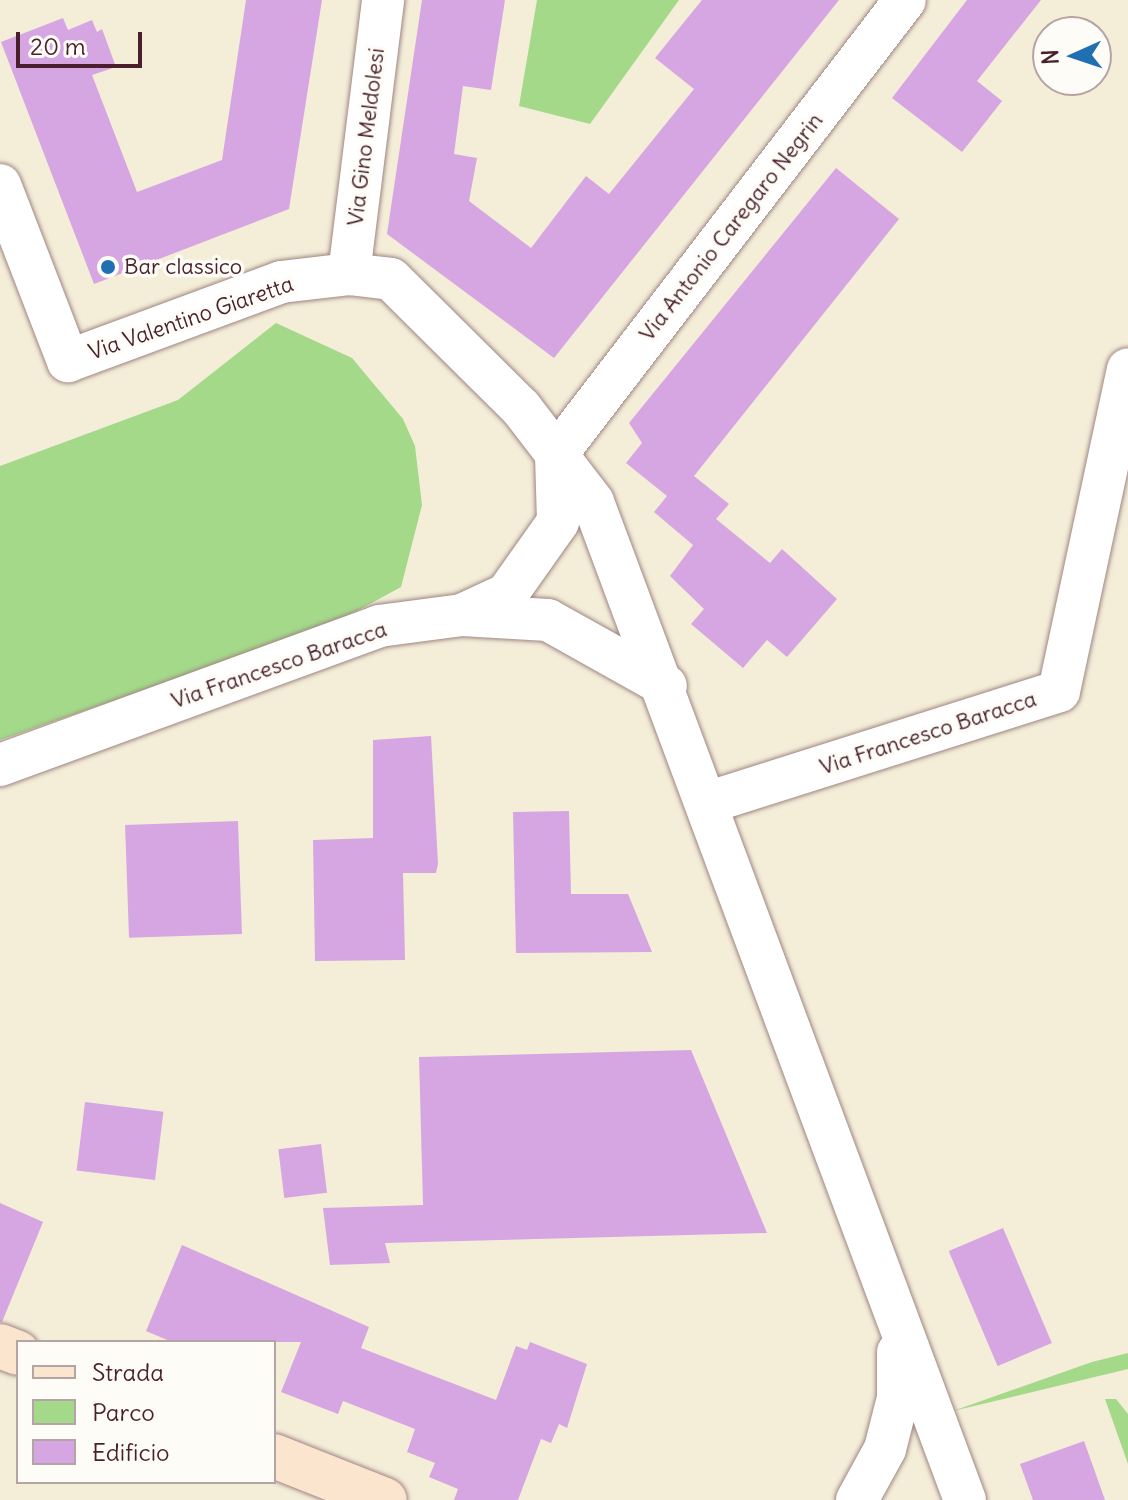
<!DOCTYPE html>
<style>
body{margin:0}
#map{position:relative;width:1128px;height:1500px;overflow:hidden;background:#f4edd8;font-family:Delius,sans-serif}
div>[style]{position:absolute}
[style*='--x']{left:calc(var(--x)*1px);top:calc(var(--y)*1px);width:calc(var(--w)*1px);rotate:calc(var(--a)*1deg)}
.green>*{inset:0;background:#a4d98a}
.building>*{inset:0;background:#d6a6e3;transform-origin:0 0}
.roads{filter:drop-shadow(0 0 2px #9f8682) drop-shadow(0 0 2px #9f8682)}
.street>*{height:42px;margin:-21px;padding:0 21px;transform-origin:21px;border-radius:21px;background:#fff}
.secondary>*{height:44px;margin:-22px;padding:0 22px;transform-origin:22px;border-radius:22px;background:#fce5cf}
.dots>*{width:22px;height:22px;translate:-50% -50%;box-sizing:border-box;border:4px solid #fdfcf7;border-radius:50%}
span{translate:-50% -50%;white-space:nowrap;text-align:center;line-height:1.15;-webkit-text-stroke:7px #fdfcf7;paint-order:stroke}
.street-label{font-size:22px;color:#4a1f2b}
.poi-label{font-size:22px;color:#4a1f2b}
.left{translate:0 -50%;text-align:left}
.legend{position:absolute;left:16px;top:1340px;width:260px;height:144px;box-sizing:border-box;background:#fdfcf7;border:2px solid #b5a4a5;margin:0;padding:10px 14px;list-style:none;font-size:24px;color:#4a1f2b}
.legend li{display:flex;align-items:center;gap:16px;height:40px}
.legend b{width:40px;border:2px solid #b5a4a5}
.north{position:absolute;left:1032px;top:16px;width:80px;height:80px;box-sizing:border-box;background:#fdfcf7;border:2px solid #b5a4a5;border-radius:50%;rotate:267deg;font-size:22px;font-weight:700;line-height:32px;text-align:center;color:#4a1f2b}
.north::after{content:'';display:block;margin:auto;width:28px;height:36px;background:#1f6fb2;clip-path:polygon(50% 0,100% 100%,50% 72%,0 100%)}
.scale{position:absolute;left:16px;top:32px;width:126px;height:36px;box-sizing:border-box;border:4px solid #4a1f2b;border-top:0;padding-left:10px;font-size:24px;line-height:28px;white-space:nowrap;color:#4a1f2b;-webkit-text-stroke:6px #fdfcf7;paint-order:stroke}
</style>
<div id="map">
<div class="green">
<div style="clip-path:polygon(537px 0,679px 0,590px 124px,519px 106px)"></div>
<div style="clip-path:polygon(276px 323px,352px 358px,403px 419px,415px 446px,422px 505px,401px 587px,333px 624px,0 740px,0 466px,178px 400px)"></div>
<div style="clip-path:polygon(1128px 1353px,1128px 1369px,953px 1411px,1092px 1362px)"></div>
<div style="clip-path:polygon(1105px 1399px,1116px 1399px,1128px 1414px,1128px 1464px)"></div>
</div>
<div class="building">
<div style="clip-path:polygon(246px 0,322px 0,289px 209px,94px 284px,1px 42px,63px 18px,68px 30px,92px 20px,97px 32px,102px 29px,116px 67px,92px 75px,137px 192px,222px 160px)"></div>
<div style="clip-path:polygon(422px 0,505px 0,491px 90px,463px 86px,454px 154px,477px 158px,469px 201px,531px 248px,586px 176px,609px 194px,694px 89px,655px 58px,702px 0,839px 0,554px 358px,387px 234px)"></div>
<div style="clip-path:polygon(967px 0,1041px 0,977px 81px,1002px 101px,962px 152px,892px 98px)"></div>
<div style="clip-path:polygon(836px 168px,899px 219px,694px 476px,729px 504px,716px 519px,770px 563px,782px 549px,837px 599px,787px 657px,767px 640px,743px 668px,691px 624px,704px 609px,670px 576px,693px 545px,654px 512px,667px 496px,626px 463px,642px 443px,629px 423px)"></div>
<div style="clip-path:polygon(431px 736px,438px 864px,436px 873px,403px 873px,405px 960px,315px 961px,313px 840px,373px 838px,373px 740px)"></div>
<div style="clip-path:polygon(569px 811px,571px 894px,628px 894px,652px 952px,516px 953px,513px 812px)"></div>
<div style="left:238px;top:821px;width:113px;height:113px;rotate:88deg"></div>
<div style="clip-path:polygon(691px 1050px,767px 1233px,385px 1243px,390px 1263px,330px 1265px,323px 1208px,423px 1205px,419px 1057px)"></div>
<div style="left:85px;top:1102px;width:79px;height:69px;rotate:7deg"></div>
<div style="left:321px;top:1144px;width:49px;height:43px;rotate:83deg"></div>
<div style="clip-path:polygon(0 1203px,43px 1222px,2px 1322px,0 1322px)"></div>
<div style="left:1003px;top:1228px;width:125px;height:59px;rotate:67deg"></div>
<div style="clip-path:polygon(182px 1245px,369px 1327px,361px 1348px,496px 1400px,516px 1346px,527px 1350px,530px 1342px,587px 1364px,567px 1428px,559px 1424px,551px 1443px,541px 1439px,518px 1500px,454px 1500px,458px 1489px,429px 1477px,435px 1463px,407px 1452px,415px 1429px,343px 1401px,338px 1414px,281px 1392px,301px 1342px,172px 1342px,146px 1331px)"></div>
<div style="clip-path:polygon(1084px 1441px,1105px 1500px,1033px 1500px,1020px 1464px)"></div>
</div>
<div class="roads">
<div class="street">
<div style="--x:0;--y:185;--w:189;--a:68.9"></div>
<div style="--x:68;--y:361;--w:227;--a:-20.3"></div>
<div style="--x:281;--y:282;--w:68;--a:-6.7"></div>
<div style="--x:349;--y:274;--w:42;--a:6.8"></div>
<div style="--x:391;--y:279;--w:183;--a:44.8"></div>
<div style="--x:521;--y:408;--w:118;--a:52.5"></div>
<div style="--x:593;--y:502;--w:1065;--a:69.56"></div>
<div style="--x:349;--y:274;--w:276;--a:-82.9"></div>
<div style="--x:556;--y:455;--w:573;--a:-52.51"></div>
<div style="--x:464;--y:614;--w:47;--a:-24.9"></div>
<div style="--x:507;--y:594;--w:88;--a:-54.7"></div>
<div style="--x:558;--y:522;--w:67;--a:-91.7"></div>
<div style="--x:0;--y:765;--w:404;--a:-20.1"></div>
<div style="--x:379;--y:626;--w:84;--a:-7.5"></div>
<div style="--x:462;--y:615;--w:86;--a:3.3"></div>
<div style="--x:548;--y:620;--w:135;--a:29.2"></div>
<div style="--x:710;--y:802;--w:366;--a:-17.6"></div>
<div style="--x:1059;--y:691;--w:329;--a:-77.9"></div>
<div style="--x:857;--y:1500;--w:58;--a:-61.2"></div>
<div style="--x:885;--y:1449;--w:53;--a:-75.7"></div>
<div style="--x:898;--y:1398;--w:46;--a:-90"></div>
</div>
<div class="secondary">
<div style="--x:0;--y:1346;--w:19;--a:21"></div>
<div style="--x:274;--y:1456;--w:119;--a:21.6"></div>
</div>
</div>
<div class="dots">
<div style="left:108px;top:267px;background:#1f6fb2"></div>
</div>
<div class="street-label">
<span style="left:366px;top:137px;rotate:-83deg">Via Gino Meldolesi</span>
<span style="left:731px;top:227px;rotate:-52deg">Via Antonio Caregaro Negrin</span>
<span style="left:191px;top:318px;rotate:-19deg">Via Valentino Giaretta</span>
<span style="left:279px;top:665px;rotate:-19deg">Via Francesco Baracca</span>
<span style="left:928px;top:733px;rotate:-18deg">Via Francesco Baracca</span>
</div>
<div class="poi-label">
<span class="left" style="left:124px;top:267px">Bar classico</span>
</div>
<ul class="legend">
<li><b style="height:10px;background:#fce5cf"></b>Strada</li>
<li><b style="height:22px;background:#a4d98a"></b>Parco</li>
<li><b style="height:22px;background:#d6a6e3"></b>Edificio</li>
</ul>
<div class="north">N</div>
<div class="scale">20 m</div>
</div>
